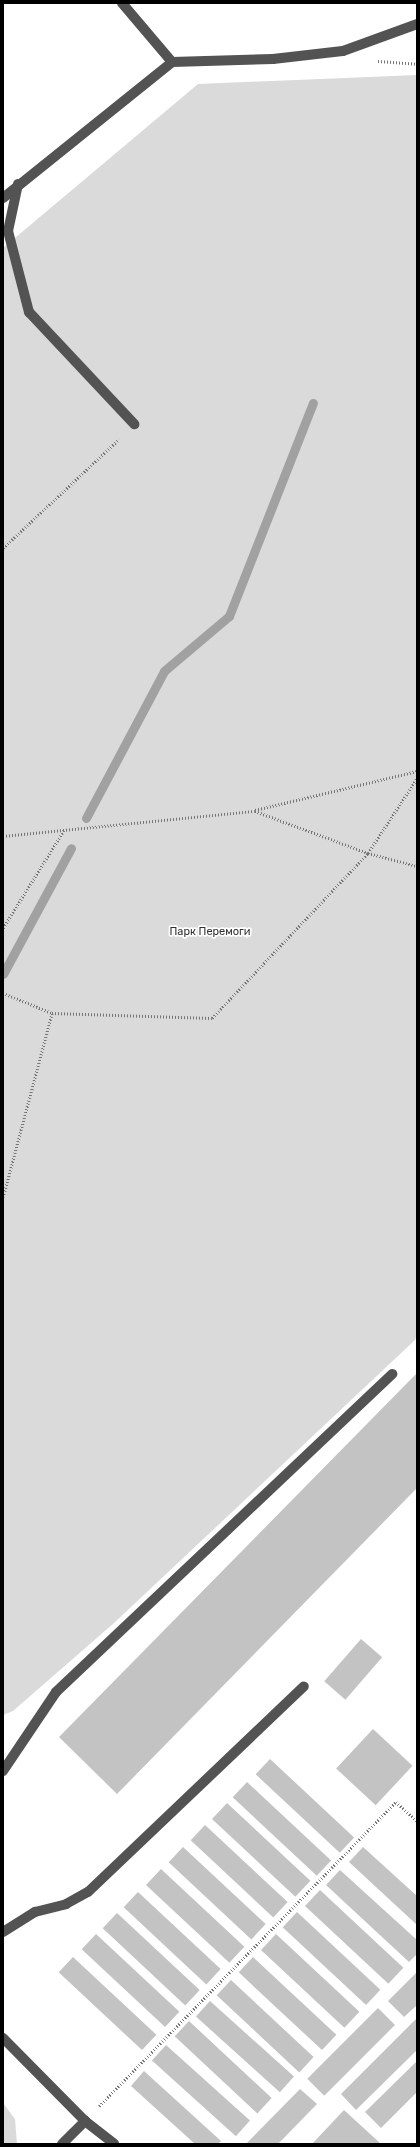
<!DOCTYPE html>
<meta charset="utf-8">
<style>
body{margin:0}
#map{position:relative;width:420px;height:2147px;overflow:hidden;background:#fff;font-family:Rubik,sans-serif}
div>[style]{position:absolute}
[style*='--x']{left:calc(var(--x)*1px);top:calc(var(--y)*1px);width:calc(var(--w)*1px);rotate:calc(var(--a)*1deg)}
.green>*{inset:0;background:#dadada}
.stream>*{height:9px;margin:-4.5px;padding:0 4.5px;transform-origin:4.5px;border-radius:4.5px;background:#a1a1a1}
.building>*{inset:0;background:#c3c3c3;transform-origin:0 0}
.path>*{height:2.5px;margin-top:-1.25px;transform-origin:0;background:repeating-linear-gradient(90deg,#757575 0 1px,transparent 0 3px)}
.minor>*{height:10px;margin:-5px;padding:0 5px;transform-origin:5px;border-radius:5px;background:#535353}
span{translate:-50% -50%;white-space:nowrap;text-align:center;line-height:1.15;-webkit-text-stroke:3.5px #fff;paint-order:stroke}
.park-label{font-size:11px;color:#313131}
.frame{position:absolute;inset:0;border:4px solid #000;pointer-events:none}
</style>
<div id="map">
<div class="green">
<div style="clip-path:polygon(417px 75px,417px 1334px,415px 1340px,114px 1623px,13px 1711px,3px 1715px,3px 248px,198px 84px)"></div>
<div style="clip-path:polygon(3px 2103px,15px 2119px,17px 2144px,3px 2144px)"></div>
</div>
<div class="stream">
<div style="--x:86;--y:818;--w:166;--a:-62"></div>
<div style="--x:164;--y:671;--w:85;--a:-40.2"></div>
<div style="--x:229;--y:616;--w:229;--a:-68.5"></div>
<div style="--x:3;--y:974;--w:143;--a:-61.6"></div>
</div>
<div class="building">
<div style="clip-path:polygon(417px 1373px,417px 1488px,117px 1794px,59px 1737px)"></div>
<div style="left:361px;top:1639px;width:28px;height:56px;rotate:41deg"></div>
<div style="left:373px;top:1729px;width:54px;height:54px;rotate:43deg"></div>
<div style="left:270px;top:1759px;width:115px;height:21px;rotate:43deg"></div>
<div style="left:247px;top:1782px;width:115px;height:21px;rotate:43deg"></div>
<div style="left:227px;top:1803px;width:114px;height:22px;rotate:43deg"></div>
<div style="left:205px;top:1825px;width:113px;height:21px;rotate:43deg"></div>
<div style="left:183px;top:1847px;width:113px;height:21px;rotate:43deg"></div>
<div style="clip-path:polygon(363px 1847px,417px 1896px,417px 1925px,349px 1862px)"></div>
<div style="left:161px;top:1869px;width:114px;height:22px;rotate:43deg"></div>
<div style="clip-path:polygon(340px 1870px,417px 1940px,417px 1954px,409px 1962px,326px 1885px)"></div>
<div style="left:320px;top:1890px;width:114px;height:22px;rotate:43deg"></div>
<div style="left:138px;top:1892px;width:113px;height:21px;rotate:43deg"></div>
<div style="left:297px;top:1912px;width:114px;height:21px;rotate:43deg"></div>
<div style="left:117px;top:1913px;width:113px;height:21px;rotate:43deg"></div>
<div style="left:96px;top:1934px;width:114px;height:21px;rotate:43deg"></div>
<div style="left:276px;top:1934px;width:114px;height:22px;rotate:43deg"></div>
<div style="left:73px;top:1957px;width:114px;height:21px;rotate:43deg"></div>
<div style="left:253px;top:1957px;width:114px;height:21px;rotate:43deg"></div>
<div style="clip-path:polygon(417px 1972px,417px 2005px,404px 2017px,388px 2001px)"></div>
<div style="left:231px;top:1980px;width:113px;height:21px;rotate:43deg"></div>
<div style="left:210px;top:2001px;width:113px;height:21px;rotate:42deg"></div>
<div style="left:378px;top:2008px;width:24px;height:100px;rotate:45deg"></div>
<div style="clip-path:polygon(417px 2018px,417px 2050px,356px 2110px,341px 2094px)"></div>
<div style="left:189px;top:2021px;width:113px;height:21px;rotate:43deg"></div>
<div style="left:166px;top:2045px;width:113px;height:21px;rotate:42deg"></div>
<div style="clip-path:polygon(417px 2061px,417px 2092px,381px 2128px,365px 2112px)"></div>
<div style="clip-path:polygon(144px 2071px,221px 2141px,218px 2144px,195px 2144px,131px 2086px)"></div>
<div style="clip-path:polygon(300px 2089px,317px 2104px,278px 2144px,246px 2144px)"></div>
<div style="clip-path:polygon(344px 2110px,381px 2144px,312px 2144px)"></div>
</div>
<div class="path">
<div style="--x:378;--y:61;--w:39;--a:4"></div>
<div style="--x:3;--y:548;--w:159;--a:-43.2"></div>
<div style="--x:255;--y:810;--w:167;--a:-13.5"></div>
<div style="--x:3;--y:836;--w:253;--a:-5.7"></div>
<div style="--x:255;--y:811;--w:121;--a:20.4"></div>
<div style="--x:368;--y:853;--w:90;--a:-56.8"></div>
<div style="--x:3;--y:928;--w:115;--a:-58.1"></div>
<div style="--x:3;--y:993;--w:53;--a:22.2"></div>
<div style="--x:52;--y:1013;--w:160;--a:1.8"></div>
<div style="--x:212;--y:1018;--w:227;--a:-46.6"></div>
<div style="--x:368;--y:853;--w:51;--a:14.9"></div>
<div style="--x:3;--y:1197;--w:190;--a:-75.1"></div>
<div style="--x:99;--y:2106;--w:425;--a:-45.7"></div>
<div style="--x:396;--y:1802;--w:28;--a:42"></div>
</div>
<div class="minor">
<div style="--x:122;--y:3;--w:77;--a:49.7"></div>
<div style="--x:18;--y:184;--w:48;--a:102"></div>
<div style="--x:8;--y:231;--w:84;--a:75.5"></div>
<div style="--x:29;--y:312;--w:154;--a:46.8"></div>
<div style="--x:3;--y:198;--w:217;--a:-38.8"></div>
<div style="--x:172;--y:62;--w:101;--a:-1.7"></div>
<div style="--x:273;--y:59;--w:70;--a:-6.5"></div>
<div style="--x:343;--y:51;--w:79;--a:-20"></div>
<div style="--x:3;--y:1771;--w:95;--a:-56.1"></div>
<div style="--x:56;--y:1692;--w:463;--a:-43.4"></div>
<div style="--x:3;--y:1932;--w:38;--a:-32"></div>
<div style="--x:35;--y:1912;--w:32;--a:-14"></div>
<div style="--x:66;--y:1904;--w:25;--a:-29"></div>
<div style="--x:88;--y:1892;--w:298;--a:-43.6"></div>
<div style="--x:3;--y:2038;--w:117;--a:45.3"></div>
<div style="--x:85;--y:2121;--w:37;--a:38"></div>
<div style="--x:62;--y:2144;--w:33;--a:-45"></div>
</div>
<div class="park-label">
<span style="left:210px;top:932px">Парк Перемоги</span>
</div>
<div class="frame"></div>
</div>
